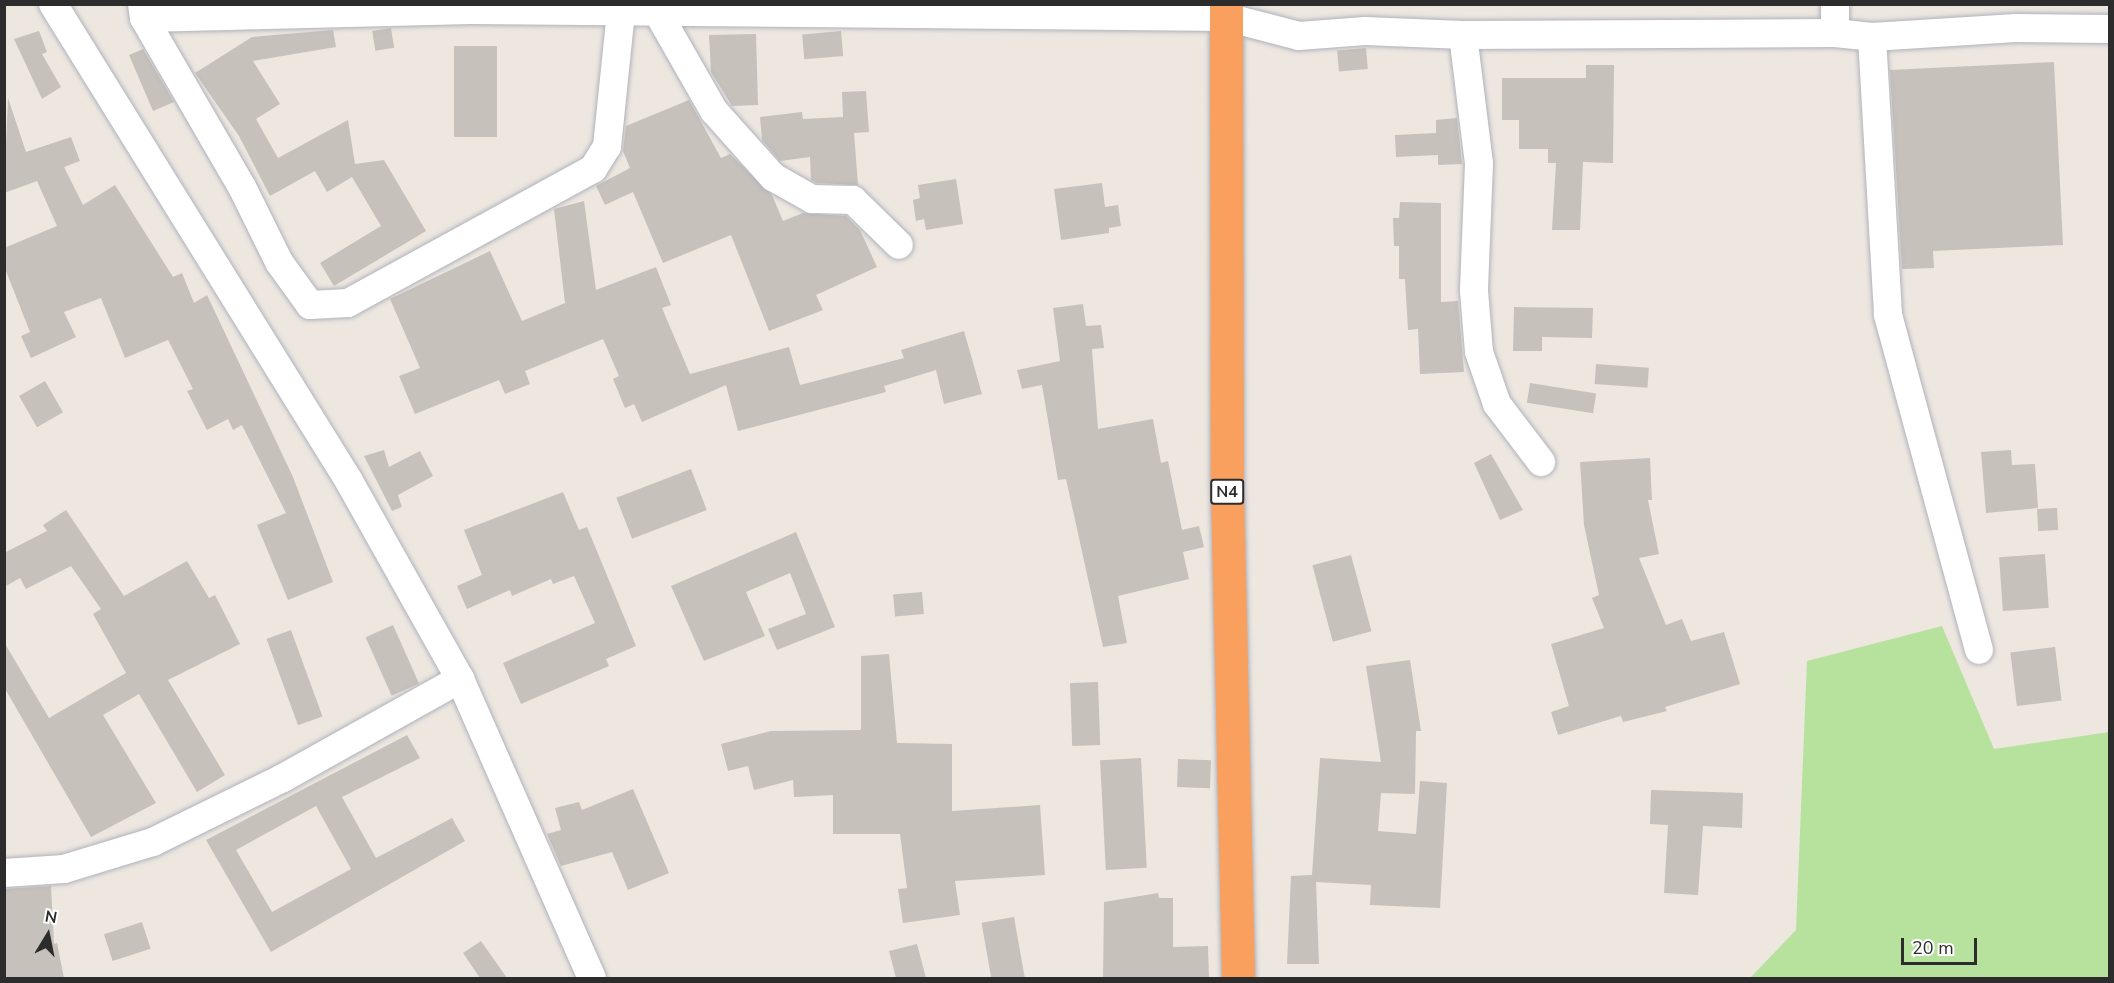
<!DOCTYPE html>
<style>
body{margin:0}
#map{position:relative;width:2114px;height:983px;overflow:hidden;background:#ede7e0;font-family:"Nunito Sans",sans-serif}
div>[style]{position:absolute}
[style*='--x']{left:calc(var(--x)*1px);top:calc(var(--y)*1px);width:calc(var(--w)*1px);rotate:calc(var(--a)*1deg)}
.green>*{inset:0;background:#b6e29e}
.building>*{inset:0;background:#c6c1bb;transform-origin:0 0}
.roads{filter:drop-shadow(0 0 2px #b0b2bc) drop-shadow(0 0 2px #b0b2bc)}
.street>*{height:28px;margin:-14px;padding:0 14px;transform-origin:14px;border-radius:14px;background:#fff}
.highway>*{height:33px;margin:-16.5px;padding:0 16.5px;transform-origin:16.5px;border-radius:16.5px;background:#faa05e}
span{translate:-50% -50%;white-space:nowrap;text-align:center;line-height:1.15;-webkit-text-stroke:4.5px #fff;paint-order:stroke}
.shield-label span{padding:2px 4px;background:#fff;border:2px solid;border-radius:4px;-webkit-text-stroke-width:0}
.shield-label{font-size:16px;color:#2c2c2c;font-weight:700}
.frame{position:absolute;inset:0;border:6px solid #2c2c2c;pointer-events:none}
.north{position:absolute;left:18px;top:905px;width:60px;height:60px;-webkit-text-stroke:4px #fff;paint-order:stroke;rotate:10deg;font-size:16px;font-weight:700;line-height:24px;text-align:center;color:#2c2c2c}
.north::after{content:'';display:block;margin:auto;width:21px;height:27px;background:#2c2c2c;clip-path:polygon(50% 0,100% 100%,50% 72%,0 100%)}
.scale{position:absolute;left:1901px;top:938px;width:76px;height:27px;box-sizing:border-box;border:3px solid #2c2c2c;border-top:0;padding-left:8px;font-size:18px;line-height:21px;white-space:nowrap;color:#2c2c2c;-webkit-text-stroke:4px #fff;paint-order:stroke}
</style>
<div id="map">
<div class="green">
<div style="clip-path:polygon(1942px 626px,1994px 749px,2109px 732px,2109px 978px,1750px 978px,1796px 930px,1807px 661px)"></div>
</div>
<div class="building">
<div style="left:391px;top:28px;width:20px;height:19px;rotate:81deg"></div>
<div style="clip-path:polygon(333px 30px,336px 47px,253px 61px,280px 104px,256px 119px,278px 158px,348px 120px,355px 164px,384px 160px,426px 231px,334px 286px,320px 263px,381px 226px,352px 177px,327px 192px,315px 171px,270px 196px,239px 136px,195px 73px,252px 37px)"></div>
<div style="clip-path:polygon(39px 31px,47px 52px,42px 54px,61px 87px,42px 99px,14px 39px)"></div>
<div style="left:841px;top:31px;width:25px;height:39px;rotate:85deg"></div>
<div style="clip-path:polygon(756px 34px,758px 105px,732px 106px,711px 72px,709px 35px)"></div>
<div style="left:454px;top:46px;width:43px;height:91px"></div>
<div style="left:1366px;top:48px;width:21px;height:29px;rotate:85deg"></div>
<div style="clip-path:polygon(143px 49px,174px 102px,153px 111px,129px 55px)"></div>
<div style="clip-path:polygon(2054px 62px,2063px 245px,1933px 251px,1934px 268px,1902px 269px,1890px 70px)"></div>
<div style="clip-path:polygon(1586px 65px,1614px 65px,1613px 163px,1583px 162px,1580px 230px,1552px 230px,1556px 163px,1548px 163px,1548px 149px,1519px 149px,1519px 120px,1502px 120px,1502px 78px,1586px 78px)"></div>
<div style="clip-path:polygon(866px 91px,869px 132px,854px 133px,858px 185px,817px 183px,811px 180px,810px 157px,780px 161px,762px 140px,760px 117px,802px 112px,803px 119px,843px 117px,842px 92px)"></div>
<div style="clip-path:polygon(8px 98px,26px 152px,71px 137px,80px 161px,64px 167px,83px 205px,115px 185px,173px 277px,182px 273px,194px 303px,207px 295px,293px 477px,333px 582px,288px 600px,257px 525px,286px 513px,242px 425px,233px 430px,228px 419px,207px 430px,187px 391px,193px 389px,168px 340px,125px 358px,101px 298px,64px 312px,76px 337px,31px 358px,21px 336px,30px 332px,4px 266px,4px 248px,57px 226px,37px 181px,4px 193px)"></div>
<div style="clip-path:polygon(689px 100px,721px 158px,730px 154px,772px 195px,783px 221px,803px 213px,846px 216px,860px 230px,877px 267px,816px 295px,823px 310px,769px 331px,731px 235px,663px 263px,633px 192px,605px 205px,596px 186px,630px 168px,623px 151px,626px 126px)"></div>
<div style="clip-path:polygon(1457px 118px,1462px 164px,1438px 165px,1438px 155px,1396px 157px,1395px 135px,1436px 133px,1436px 120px)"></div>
<div style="clip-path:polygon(956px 179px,963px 224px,926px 230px,924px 219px,916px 221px,913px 200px,920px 198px,918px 185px)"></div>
<div style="clip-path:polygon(1102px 183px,1105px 207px,1118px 205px,1121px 226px,1109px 228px,1109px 233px,1061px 240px,1054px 189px)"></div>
<div style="clip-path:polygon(584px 201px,596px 290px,656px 267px,671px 305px,662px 308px,690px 374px,789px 347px,800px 385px,904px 358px,901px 350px,964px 331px,982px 394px,944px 404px,936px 370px,884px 386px,886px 392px,738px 431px,726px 385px,642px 422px,634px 404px,625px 408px,613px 379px,619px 376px,603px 339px,525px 371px,530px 384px,505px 394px,499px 380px,415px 414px,399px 376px,420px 368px,390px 299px,490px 251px,522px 321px,565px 303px,554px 209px)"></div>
<div style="clip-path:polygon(1400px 202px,1441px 203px,1441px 302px,1458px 301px,1464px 372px,1420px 374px,1418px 329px,1408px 330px,1405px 279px,1399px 279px,1399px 246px,1394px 246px,1393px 218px,1399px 218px)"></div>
<div style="clip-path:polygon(1083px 304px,1086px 326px,1101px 325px,1104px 348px,1092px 349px,1098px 429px,1153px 419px,1161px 463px,1168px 461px,1182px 530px,1199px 526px,1204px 547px,1183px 552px,1189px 579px,1118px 596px,1127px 643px,1103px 647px,1066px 479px,1058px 480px,1042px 385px,1022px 389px,1017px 370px,1060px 361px,1053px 308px)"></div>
<div style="clip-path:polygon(1514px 307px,1593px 308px,1592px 338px,1542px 337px,1542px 351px,1513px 351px)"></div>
<div style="left:1596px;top:364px;width:53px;height:20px;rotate:4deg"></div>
<div style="left:45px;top:381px;width:36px;height:30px;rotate:60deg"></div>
<div style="left:1530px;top:383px;width:67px;height:20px;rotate:9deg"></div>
<div style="clip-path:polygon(384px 450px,389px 467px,420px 451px,433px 476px,398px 495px,402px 507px,392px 511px,364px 456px)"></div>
<div style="clip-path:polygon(2011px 450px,2012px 465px,2035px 464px,2038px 508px,1986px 513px,1981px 452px)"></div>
<div style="clip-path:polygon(1491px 454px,1523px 510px,1500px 520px,1474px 463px)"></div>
<div style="clip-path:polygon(1650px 458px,1652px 500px,1648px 500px,1659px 554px,1639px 558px,1666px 625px,1682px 619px,1691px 641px,1724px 632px,1740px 684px,1665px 707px,1667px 711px,1623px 722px,1621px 716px,1558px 735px,1551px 712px,1569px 706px,1551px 644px,1604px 628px,1592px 598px,1599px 595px,1584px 525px,1580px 462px)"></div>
<div style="left:691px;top:469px;width:44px;height:80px;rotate:69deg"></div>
<div style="clip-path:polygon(563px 492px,579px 530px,587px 527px,636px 646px,606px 659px,609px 666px,521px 704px,503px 663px,595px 623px,574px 576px,553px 584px,551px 579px,512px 596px,510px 590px,467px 609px,457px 586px,482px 575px,464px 530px)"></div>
<div style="left:2057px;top:508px;width:22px;height:20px;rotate:87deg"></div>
<div style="clip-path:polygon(66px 510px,124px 596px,187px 561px,209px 598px,215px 595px,240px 644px,168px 680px,225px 775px,197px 792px,139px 694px,103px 715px,156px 803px,91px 837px,4px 687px,4px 642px,49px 718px,126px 673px,93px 614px,101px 609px,71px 566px,26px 589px,20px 578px,4px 587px,4px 553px,47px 531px,43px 525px)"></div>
<div style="clip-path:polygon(796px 532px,835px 627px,777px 650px,768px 629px,806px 614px,790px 573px,746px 592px,765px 636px,704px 661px,671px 586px)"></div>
<div style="left:2045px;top:554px;width:54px;height:46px;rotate:86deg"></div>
<div style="left:1351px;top:555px;width:79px;height:40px;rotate:75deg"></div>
<div style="left:922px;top:592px;width:22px;height:29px;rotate:85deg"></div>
<div style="left:393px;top:625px;width:64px;height:30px;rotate:66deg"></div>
<div style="left:291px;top:630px;width:92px;height:26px;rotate:70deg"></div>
<div style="left:2055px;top:647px;width:54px;height:45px;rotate:83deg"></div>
<div style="clip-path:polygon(889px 654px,897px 743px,952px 744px,952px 811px,1040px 805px,1045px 875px,955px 881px,960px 915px,903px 923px,898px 889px,907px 888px,900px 834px,833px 834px,833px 795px,794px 797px,793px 780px,754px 790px,748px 766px,728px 771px,721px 744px,771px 731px,861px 730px,861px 656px)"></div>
<div style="clip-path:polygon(1410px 660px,1421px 731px,1416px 731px,1415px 794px,1381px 793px,1378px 831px,1416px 834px,1420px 781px,1447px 783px,1440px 908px,1370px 905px,1371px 885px,1316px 882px,1319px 964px,1287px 964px,1291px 876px,1312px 875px,1320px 758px,1381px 762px,1366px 666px)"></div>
<div style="left:1098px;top:682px;width:63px;height:28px;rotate:88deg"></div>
<div style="clip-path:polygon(evenodd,407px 735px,420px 758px,342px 797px,376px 858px,452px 818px,465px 841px,271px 952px,206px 840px,407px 735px,316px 806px,351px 869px,272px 912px,236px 850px,316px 806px)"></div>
<div style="left:1141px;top:758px;width:110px;height:41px;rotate:87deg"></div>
<div style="left:1178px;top:759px;width:33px;height:28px;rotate:2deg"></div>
<div style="clip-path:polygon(633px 789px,669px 873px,628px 890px,612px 852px,561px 866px,547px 834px,561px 830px,555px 808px,579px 802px,582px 810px)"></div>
<div style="clip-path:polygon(1651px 790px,1743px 793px,1742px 828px,1703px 826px,1698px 895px,1664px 893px,1668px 825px,1650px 824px)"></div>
<div style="clip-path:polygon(51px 886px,54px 944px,57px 943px,64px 978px,4px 978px,4px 889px)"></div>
<div style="clip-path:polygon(1158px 893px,1159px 898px,1173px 898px,1173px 947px,1208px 946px,1209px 978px,1103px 978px,1104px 902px)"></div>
<div style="left:1014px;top:917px;width:62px;height:33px;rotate:80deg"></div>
<div style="left:142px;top:922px;width:28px;height:40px;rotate:72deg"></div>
<div style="clip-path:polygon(481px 941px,488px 951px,507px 978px,480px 978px,463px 953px)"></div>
<div style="clip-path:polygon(917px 944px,926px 978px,896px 978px,889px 951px)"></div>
</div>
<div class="roads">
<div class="street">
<div style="--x:53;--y:4;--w:561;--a:58.18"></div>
<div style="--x:349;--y:481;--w:227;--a:60.7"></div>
<div style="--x:460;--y:679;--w:327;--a:66.2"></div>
<div style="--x:142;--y:4;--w:14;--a:82"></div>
<div style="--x:144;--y:18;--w:195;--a:59.9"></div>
<div style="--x:242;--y:187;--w:84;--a:63.7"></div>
<div style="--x:279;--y:262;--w:53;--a:54.2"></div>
<div style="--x:310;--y:305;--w:38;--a:-3"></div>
<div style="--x:348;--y:303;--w:279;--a:-28.7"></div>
<div style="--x:593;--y:169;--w:26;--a:-58"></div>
<div style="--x:607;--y:147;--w:136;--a:-84.1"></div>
<div style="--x:1835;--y:4;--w:29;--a:90"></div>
<div style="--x:658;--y:13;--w:113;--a:60.3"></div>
<div style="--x:714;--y:111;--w:89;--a:48.2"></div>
<div style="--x:773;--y:177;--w:45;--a:29.4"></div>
<div style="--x:812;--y:199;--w:41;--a:1.4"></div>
<div style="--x:853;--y:200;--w:64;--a:44.4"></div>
<div style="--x:144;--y:18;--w:327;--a:-1.4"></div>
<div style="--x:471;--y:10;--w:755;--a:0.53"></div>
<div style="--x:1226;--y:17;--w:75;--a:14.6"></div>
<div style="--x:1299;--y:36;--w:66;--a:-4.3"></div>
<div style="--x:1365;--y:31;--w:98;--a:2.3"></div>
<div style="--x:1463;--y:35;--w:372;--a:-0.3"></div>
<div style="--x:1835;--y:33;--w:37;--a:6"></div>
<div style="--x:1872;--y:37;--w:144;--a:-3.6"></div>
<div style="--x:2016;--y:28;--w:94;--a:0.6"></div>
<div style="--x:1463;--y:35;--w:130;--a:82.9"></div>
<div style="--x:1479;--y:164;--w:127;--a:92.3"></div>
<div style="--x:1474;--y:291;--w:61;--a:85.3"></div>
<div style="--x:1479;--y:352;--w:55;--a:70.9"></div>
<div style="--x:1497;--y:404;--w:73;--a:52.8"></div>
<div style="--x:1872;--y:37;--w:278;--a:86.7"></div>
<div style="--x:1888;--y:315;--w:347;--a:74.8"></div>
<div style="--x:4;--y:873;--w:60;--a:-3.8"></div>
<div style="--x:64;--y:869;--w:93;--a:-16.9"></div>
<div style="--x:153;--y:842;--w:145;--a:-26.2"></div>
<div style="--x:283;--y:778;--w:203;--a:-29.2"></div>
</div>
<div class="highway">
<div style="--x:1226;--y:4;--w:486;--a:89.9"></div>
<div style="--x:1227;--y:490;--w:488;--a:88.7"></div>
</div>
</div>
<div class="shield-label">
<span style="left:1227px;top:492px">N4</span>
</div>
<div class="frame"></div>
<div class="north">N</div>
<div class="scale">20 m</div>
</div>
